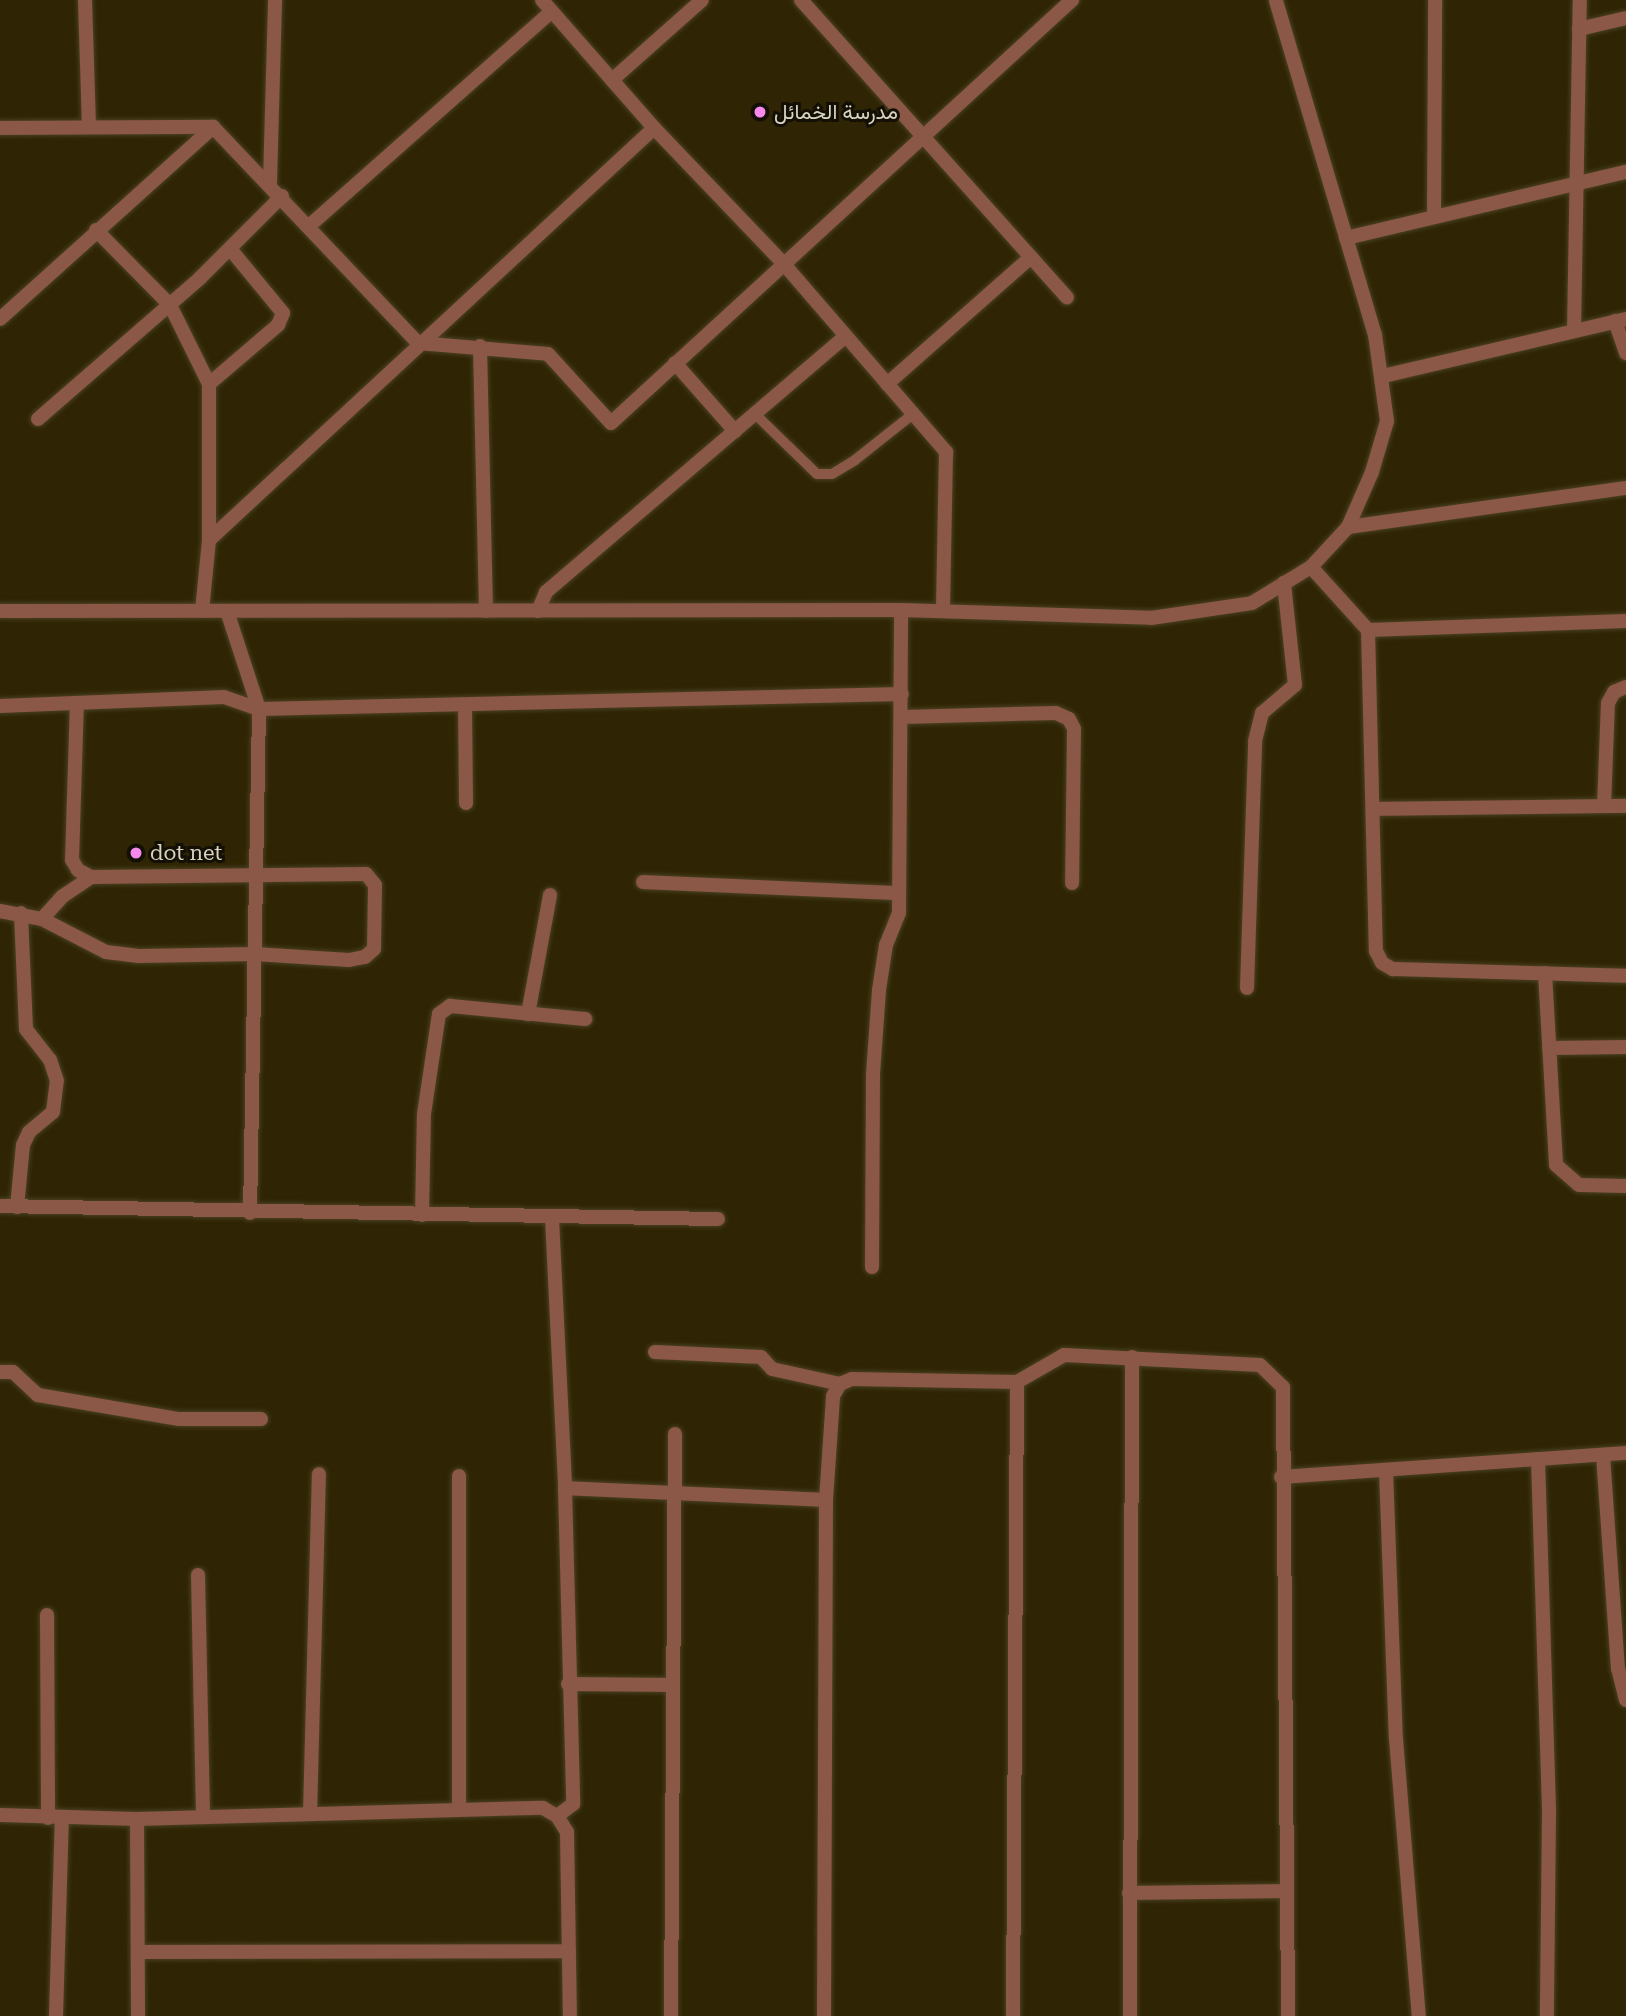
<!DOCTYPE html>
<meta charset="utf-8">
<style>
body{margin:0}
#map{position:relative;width:1626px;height:2016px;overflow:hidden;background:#2f2504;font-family:"Roboto Serif",Vazirmatn,serif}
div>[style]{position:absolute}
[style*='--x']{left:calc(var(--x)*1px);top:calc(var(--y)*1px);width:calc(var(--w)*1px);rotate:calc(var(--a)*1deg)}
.roads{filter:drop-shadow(0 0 2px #4a4122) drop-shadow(0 0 2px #4a4122)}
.service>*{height:10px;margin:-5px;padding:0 5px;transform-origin:5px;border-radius:5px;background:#8b5746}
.minor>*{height:14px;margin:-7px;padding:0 7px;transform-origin:7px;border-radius:7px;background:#8b5746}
.dots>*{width:19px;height:19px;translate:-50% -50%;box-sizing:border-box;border:4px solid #130f04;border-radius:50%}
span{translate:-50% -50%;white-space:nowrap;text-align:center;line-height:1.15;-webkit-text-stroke:6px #130f04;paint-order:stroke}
.poi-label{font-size:21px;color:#d9d3c2}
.left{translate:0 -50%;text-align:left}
</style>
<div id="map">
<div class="roads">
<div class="service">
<div style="--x:755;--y:414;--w:86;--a:44.1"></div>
<div style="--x:817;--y:474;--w:15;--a:0"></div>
<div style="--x:832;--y:474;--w:27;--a:-31"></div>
<div style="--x:855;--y:460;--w:74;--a:-38.4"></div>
</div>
<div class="minor">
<div style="--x:85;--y:0;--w:126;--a:88.2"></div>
<div style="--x:542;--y:0;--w:170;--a:48.8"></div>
<div style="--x:654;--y:128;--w:187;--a:46.3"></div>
<div style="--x:783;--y:263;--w:250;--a:49.2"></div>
<div style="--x:946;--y:452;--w:159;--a:91.1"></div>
<div style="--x:801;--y:0;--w:399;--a:48.2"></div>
<div style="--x:1579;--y:29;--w:48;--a:-13.2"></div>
<div style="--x:612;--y:80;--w:120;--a:-41.6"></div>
<div style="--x:0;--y:128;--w:213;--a:-0.3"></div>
<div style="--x:213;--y:127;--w:298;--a:46.5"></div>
<div style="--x:418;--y:343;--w:130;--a:4.8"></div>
<div style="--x:548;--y:354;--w:93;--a:47.6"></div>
<div style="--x:611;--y:423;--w:626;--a:-42.54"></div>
<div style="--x:270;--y:182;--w:182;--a:-88.4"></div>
<div style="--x:1434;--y:217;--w:217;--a:-89.7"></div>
<div style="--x:309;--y:226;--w:323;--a:-41.5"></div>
<div style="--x:96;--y:230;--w:105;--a:45.4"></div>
<div style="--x:170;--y:305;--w:88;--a:63.7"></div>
<div style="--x:209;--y:384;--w:156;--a:90"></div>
<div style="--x:209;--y:540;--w:71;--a:95.6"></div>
<div style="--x:1346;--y:238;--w:288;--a:-13.3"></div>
<div style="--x:0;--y:319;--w:287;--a:-42"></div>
<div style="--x:1615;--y:321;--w:34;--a:71"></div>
<div style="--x:1574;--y:331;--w:331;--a:-89"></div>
<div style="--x:480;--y:346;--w:265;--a:88.7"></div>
<div style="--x:675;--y:363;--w:91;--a:48.6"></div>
<div style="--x:1383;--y:376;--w:250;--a:-13.2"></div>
<div style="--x:209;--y:384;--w:91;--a:-40.5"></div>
<div style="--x:278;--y:325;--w:13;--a:-67"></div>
<div style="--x:283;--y:313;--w:82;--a:-129.5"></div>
<div style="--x:887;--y:384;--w:192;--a:-41.4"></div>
<div style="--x:38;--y:419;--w:215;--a:-41"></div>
<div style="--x:200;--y:278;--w:116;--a:-45"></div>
<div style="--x:1348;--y:527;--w:281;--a:-8"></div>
<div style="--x:209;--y:540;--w:606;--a:-42.79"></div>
<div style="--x:1311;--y:567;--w:85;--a:47.9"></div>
<div style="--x:1368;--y:630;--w:258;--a:-2"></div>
<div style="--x:0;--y:611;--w:901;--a:-0.06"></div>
<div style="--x:901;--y:610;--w:250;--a:1.8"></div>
<div style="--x:1151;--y:618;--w:102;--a:-8.4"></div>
<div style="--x:1252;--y:603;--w:69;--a:-31.4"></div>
<div style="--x:1311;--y:567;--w:54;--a:-47.2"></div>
<div style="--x:1348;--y:527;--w:60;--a:-66.4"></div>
<div style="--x:1372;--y:472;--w:53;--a:-73.6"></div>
<div style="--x:1387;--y:421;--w:87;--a:-97.9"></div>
<div style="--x:1375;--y:335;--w:349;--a:-106.5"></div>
<div style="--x:227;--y:611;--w:103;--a:71.9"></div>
<div style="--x:259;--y:709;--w:504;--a:91.02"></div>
<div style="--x:538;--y:611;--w:21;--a:-67"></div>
<div style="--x:546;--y:592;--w:394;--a:-40.5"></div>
<div style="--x:1368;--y:630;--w:321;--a:88.6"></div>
<div style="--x:1376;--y:951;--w:13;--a:63"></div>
<div style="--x:1382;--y:963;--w:13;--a:29"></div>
<div style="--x:1393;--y:969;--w:233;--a:1.7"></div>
<div style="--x:465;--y:705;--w:98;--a:89.4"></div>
<div style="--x:0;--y:706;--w:224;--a:-2.3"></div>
<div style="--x:224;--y:697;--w:37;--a:19"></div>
<div style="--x:259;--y:709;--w:643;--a:-1.34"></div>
<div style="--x:902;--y:717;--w:154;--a:-1.5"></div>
<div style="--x:1056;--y:713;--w:14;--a:25"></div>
<div style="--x:1069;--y:719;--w:11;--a:63"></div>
<div style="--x:1074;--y:729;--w:154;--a:90.7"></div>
<div style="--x:1604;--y:806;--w:103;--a:-87.8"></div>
<div style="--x:1608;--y:703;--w:13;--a:-61"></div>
<div style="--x:1614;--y:692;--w:13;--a:-23"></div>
<div style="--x:1373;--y:809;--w:253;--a:-0.7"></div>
<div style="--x:643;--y:882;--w:256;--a:2.5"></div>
<div style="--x:0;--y:911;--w:43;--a:10.8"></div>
<div style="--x:42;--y:919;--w:72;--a:27.3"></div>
<div style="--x:106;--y:952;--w:33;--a:7"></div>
<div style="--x:139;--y:956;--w:116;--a:-1"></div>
<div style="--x:255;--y:954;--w:94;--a:3.7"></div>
<div style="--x:349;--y:960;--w:16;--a:-11"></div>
<div style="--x:365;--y:957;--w:12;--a:-42"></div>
<div style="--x:374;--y:949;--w:64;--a:-89.1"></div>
<div style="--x:375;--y:885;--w:14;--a:-129"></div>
<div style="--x:366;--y:874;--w:275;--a:179.4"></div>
<div style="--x:91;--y:877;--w:15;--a:-152"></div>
<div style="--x:78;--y:870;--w:12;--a:-121"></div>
<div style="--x:72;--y:860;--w:155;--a:-88.2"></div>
<div style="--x:42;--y:919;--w:31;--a:-48"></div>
<div style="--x:63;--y:896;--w:34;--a:-34"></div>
<div style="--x:1545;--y:973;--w:192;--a:86.7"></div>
<div style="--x:1556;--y:1165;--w:30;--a:41"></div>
<div style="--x:1579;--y:1185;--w:47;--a:1.2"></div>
<div style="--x:1247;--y:988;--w:247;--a:-88.1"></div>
<div style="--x:1255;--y:741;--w:29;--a:-76"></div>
<div style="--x:1262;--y:713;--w:43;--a:-40.3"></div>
<div style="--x:1295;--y:685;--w:103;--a:-96.2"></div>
<div style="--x:528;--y:1014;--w:121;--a:-79.5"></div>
<div style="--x:1549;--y:1048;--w:77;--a:-0.7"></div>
<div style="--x:0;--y:1206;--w:718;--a:1.04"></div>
<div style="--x:17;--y:1207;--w:62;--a:-84.5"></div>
<div style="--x:23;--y:1145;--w:14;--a:-65"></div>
<div style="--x:29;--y:1132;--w:31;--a:-40"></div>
<div style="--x:53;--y:1112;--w:31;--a:-83"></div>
<div style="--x:57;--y:1081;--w:22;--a:-108"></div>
<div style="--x:50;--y:1060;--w:39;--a:-128"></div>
<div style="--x:26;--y:1029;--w:116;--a:-92.5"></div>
<div style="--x:422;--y:1215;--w:101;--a:-88.9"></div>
<div style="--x:424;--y:1114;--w:101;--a:-81.5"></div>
<div style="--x:439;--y:1014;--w:14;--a:-36"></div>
<div style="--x:450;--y:1006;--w:136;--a:5.5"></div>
<div style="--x:552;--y:1218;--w:270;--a:87.2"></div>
<div style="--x:565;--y:1488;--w:316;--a:88.5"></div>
<div style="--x:573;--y:1804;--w:20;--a:143"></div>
<div style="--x:872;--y:1267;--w:193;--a:-89.7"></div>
<div style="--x:873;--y:1074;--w:84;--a:-85.9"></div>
<div style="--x:879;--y:990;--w:46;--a:-81.2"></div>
<div style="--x:886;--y:945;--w:35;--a:-68"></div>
<div style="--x:899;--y:913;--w:303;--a:-89.6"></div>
<div style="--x:655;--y:1352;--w:106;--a:2.7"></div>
<div style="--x:761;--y:1357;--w:16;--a:47"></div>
<div style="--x:772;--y:1369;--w:70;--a:12.4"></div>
<div style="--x:0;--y:1372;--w:13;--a:0"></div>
<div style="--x:13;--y:1372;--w:34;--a:43"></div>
<div style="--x:38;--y:1395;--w:143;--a:9.7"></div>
<div style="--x:179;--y:1419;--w:82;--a:0"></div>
<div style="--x:1603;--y:1455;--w:214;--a:86"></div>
<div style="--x:1618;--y:1668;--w:33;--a:76"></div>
<div style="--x:1538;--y:1459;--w:353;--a:88.2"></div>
<div style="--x:1549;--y:1812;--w:204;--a:90.6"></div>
<div style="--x:1386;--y:1470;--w:269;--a:87.9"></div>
<div style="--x:1396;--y:1739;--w:278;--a:85.3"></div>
<div style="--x:1281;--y:1477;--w:346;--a:-4"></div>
<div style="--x:565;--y:1488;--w:261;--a:2.6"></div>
<div style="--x:198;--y:1575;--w:242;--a:88.8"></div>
<div style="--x:47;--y:1615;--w:203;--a:89.7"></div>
<div style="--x:568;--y:1684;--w:105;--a:0.5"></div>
<div style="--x:459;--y:1810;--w:334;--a:-90"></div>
<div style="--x:310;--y:1814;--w:340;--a:-88.5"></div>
<div style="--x:0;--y:1815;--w:137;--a:1.7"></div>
<div style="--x:137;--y:1819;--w:406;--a:-1.6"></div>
<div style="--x:543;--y:1808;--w:16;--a:30"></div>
<div style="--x:557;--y:1816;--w:19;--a:58"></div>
<div style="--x:567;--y:1832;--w:184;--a:89.1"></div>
<div style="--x:137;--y:1819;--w:197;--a:89.7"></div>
<div style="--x:1129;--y:1893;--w:158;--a:-0.7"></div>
<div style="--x:138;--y:1952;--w:431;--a:-0.1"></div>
<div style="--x:56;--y:2016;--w:197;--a:-88.3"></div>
<div style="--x:671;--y:2016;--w:582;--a:-89.61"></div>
<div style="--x:824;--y:2016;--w:516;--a:-89.78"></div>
<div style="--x:826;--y:1500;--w:104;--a:-86.1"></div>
<div style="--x:833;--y:1396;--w:14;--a:-60"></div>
<div style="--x:840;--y:1384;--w:13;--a:-23"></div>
<div style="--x:852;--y:1379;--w:165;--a:1"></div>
<div style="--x:1017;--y:1382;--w:54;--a:-29.9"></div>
<div style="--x:1064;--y:1355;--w:196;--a:2.9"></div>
<div style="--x:1260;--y:1365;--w:32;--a:44"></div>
<div style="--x:1283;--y:1387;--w:629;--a:89.54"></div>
<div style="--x:1013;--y:2016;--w:634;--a:-89.64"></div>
<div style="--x:1130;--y:2016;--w:659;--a:-89.83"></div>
</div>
</div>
<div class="dots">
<div style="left:760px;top:112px;background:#f788ec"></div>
<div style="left:136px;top:853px;background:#f788ec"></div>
</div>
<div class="poi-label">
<span class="left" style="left:774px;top:112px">مدرسة الخمائل</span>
<span class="left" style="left:150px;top:853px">dot net</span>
</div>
</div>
